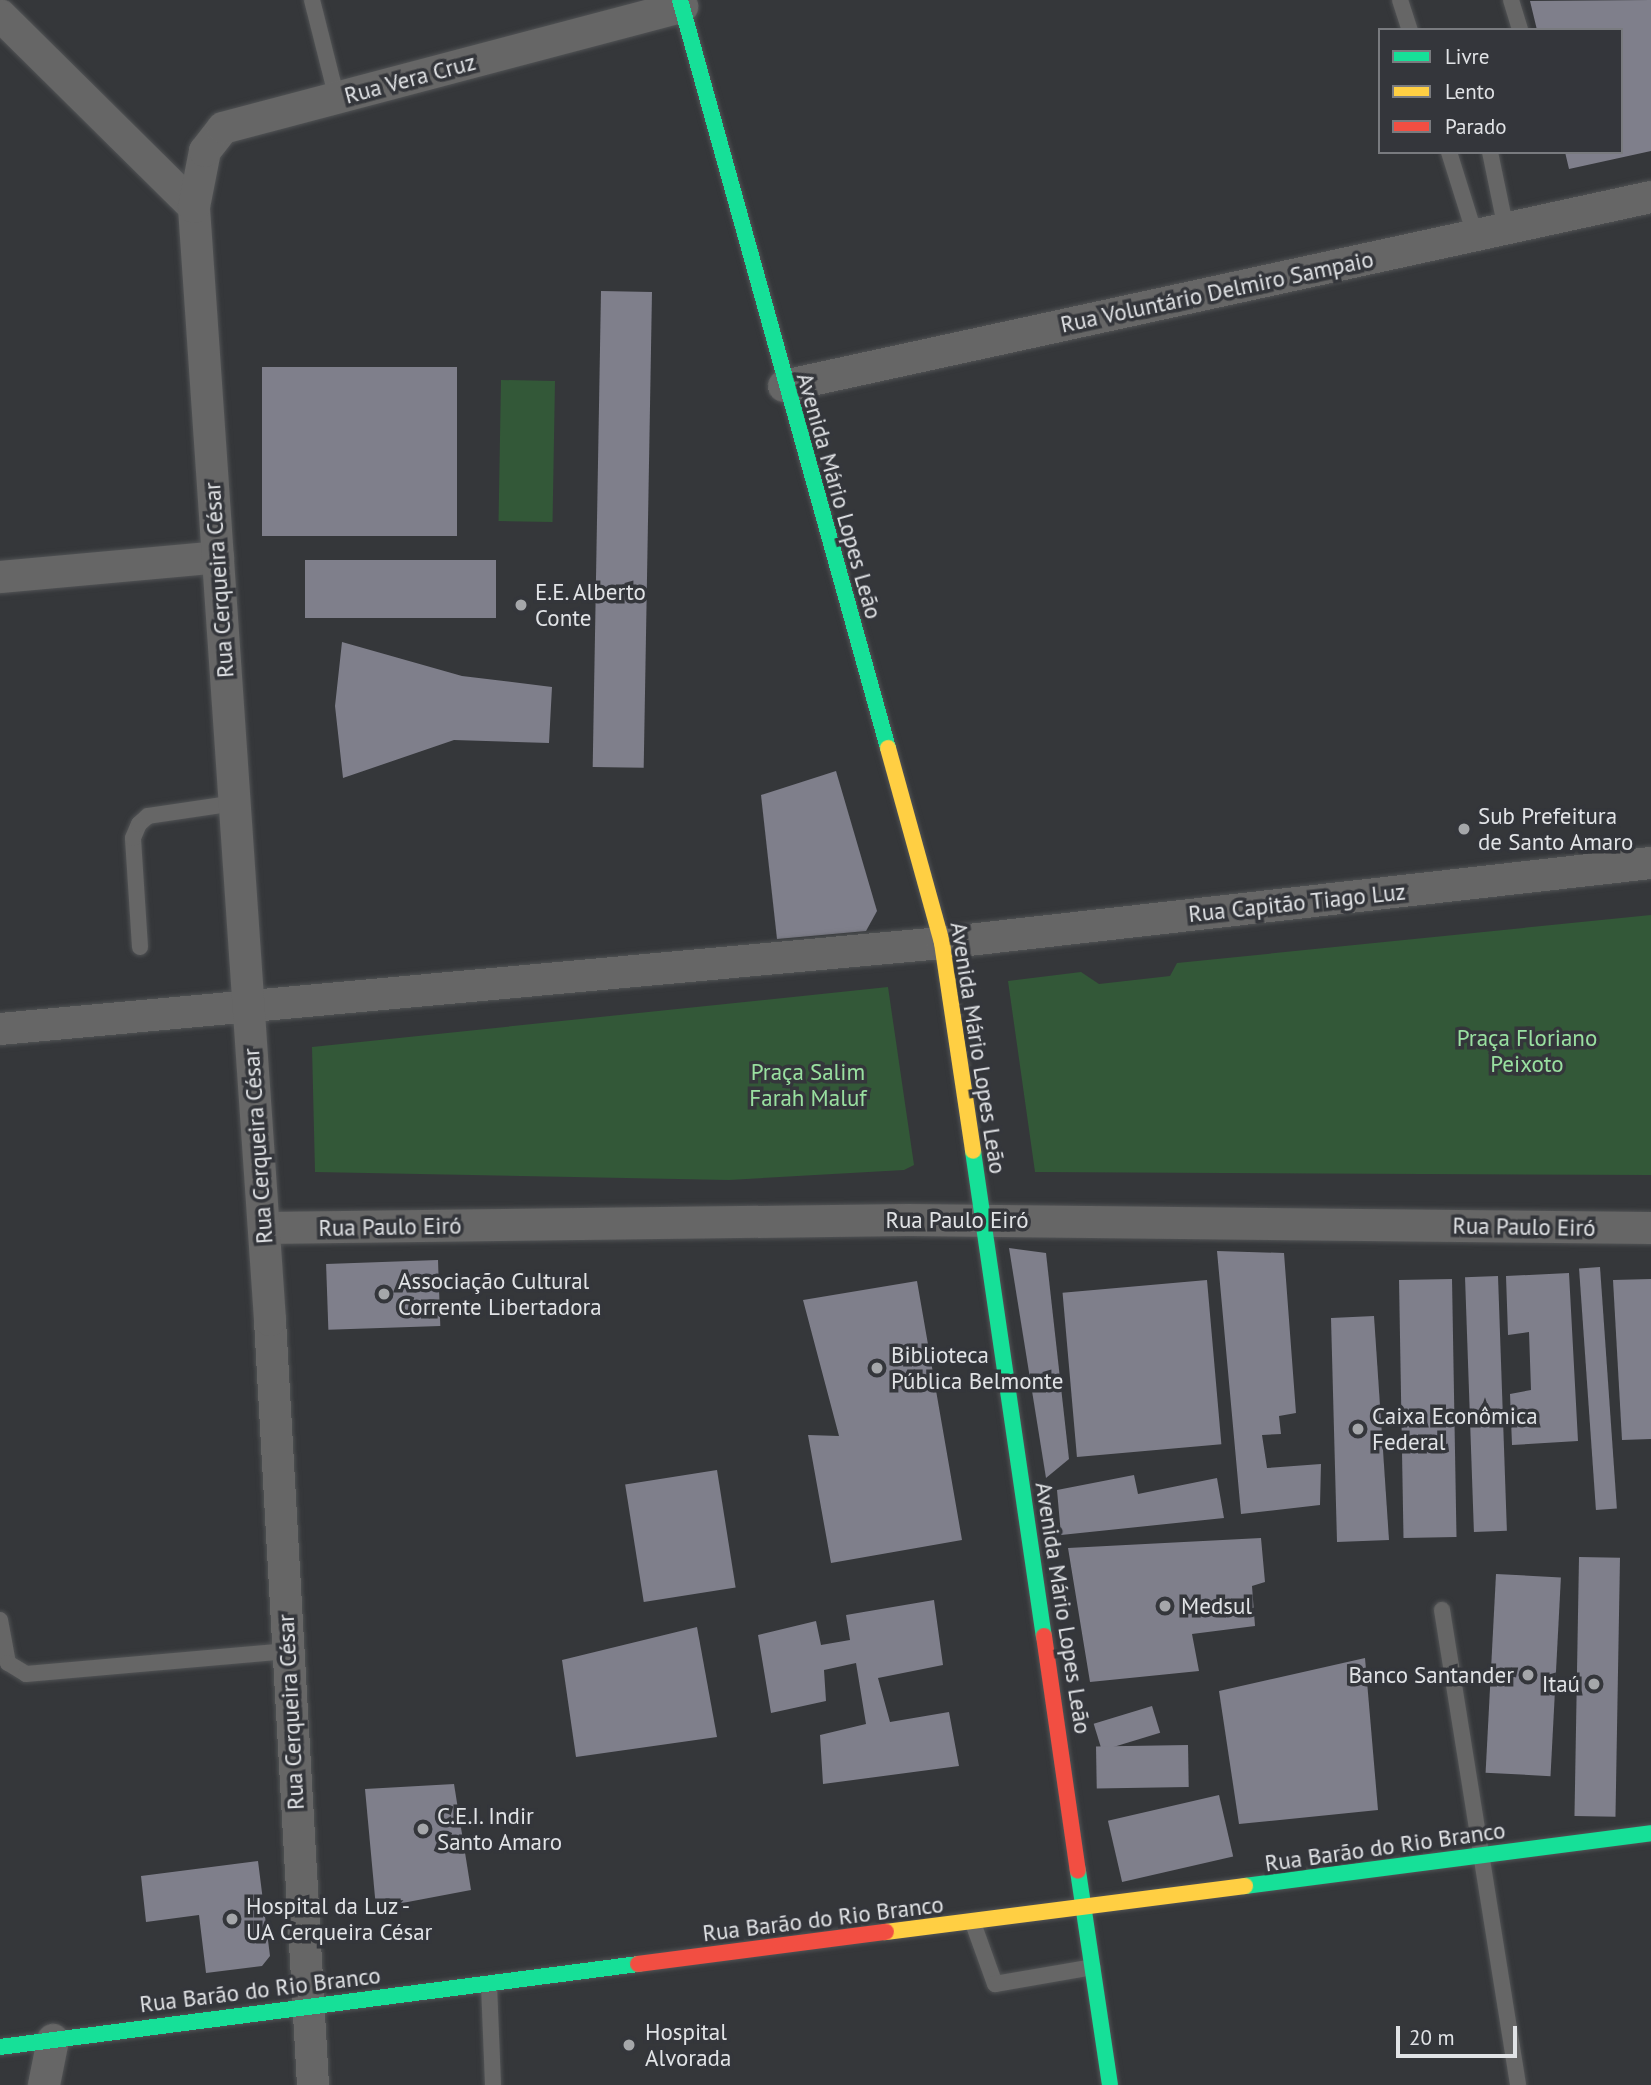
<!DOCTYPE html>
<meta charset="utf-8">
<style>
body{margin:0}
#map{position:relative;width:1651px;height:2085px;overflow:hidden;background:#35373a;font-family:"PT Sans",sans-serif}
div>[style]{position:absolute}
[style*='--x']{left:calc(var(--x)*1px);top:calc(var(--y)*1px);width:calc(var(--w)*1px);rotate:calc(var(--a)*1deg)}
.green>*{inset:0;background:#335838;transform-origin:0 0}
.building>*{inset:0;background:#7f7f8b;transform-origin:0 0}
.roads{filter:drop-shadow(0 0 2px #515355) drop-shadow(0 0 2px #515355)}
.lane>*{height:16px;margin:-8px;padding:0 8px;transform-origin:8px;border-radius:8px;background:#666}
.street>*{height:32px;margin:-16px;padding:0 16px;transform-origin:16px;border-radius:16px;background:#666}
.fast>*{height:16px;margin:-8px;padding:0 8px;transform-origin:8px;border-radius:8px;background:#16e098}
.slow>*{height:16px;margin:-8px;padding:0 8px;transform-origin:8px;border-radius:8px;background:#ffcf43}
.jam>*{height:16px;margin:-8px;padding:0 8px;transform-origin:8px;border-radius:8px;background:#f24e42}
.dots>*{width:19px;height:19px;translate:-50% -50%;box-sizing:border-box;border:4px solid #34363b;border-radius:50%}
span{translate:-50% -50%;white-space:nowrap;text-align:center;line-height:1.15;-webkit-text-stroke:7px #34363b;paint-order:stroke}
.street-label{font-size:23px;color:#e1e3e6}
.poi-label{font-size:23px;color:#e1e3e6}
.left{translate:0 -50%;text-align:left}
.right{translate:-100% -50%;text-align:right}
.park-label{font-size:23px;color:#99e0a0}
.legend{position:absolute;left:1378px;top:28px;width:245px;height:126px;box-sizing:border-box;background:#34363b;border:2px solid #797b7f;margin:0;padding:9px 12px;list-style:none;font-size:21px;color:#e1e3e6}
.legend li{display:flex;align-items:center;gap:14px;height:35px}
.legend b{width:35px;border:2px solid #797b7f}
.scale{position:absolute;left:1396px;top:2026px;width:121px;height:32px;box-sizing:border-box;border:4px solid #e1e3e6;border-top:0;padding-left:9px;font-size:21px;line-height:24px;white-space:nowrap;color:#e1e3e6;-webkit-text-stroke:5px #34363b;paint-order:stroke}
</style>
<div id="map">
<div class="green">
<div style="left:501px;top:380px;width:54px;height:141px;rotate:1deg"></div>
<div style="clip-path:polygon(1651px 915px,1651px 1175px,1035px 1172px,1008px 981px,1081px 972px,1099px 984px,1170px 976px,1177px 963px)"></div>
<div style="clip-path:polygon(888px 987px,914px 1165px,904px 1170px,729px 1180px,315px 1172px,312px 1047px)"></div>
</div>
<div class="building">
<div style="clip-path:polygon(1651px 0,1651px 151px,1569px 169px,1565px 152px,1621px 152px,1621px 30px,1537px 30px,1530px 1px)"></div>
<div style="left:601px;top:291px;width:51px;height:476px;rotate:1deg"></div>
<div style="left:457px;top:367px;width:169px;height:195px;rotate:90deg"></div>
<div style="left:305px;top:560px;width:191px;height:58px"></div>
<div style="clip-path:polygon(342px 642px,462px 676px,552px 687px,549px 743px,454px 740px,343px 778px,335px 706px)"></div>
<div style="clip-path:polygon(836px 771px,877px 911px,866px 931px,777px 939px,761px 795px)"></div>
<div style="clip-path:polygon(1009px 1248px,1046px 1253px,1069px 1459px,1046px 1478px)"></div>
<div style="clip-path:polygon(1217px 1251px,1284px 1253px,1296px 1413px,1279px 1416px,1281px 1434px,1262px 1435px,1267px 1468px,1321px 1464px,1320px 1505px,1241px 1514px)"></div>
<div style="left:438px;top:1260px;width:66px;height:112px;rotate:88deg"></div>
<div style="left:1600px;top:1267px;width:242px;height:21px;rotate:86deg"></div>
<div style="clip-path:polygon(1569px 1273px,1578px 1441px,1512px 1445px,1510px 1394px,1531px 1390px,1529px 1332px,1508px 1335px,1506px 1276px)"></div>
<div style="left:1498px;top:1276px;width:255px;height:33px;rotate:88deg"></div>
<div style="left:1452px;top:1279px;width:258px;height:53px;rotate:89deg"></div>
<div style="clip-path:polygon(1651px 1279px,1651px 1439px,1622px 1440px,1613px 1280px)"></div>
<div style="left:1207px;top:1280px;width:165px;height:145px;rotate:85deg"></div>
<div style="clip-path:polygon(917px 1281px,962px 1540px,831px 1563px,808px 1435px,839px 1436px,803px 1300px)"></div>
<div style="clip-path:polygon(1374px 1316px,1389px 1540px,1337px 1542px,1331px 1318px)"></div>
<div style="left:717px;top:1470px;width:119px;height:93px;rotate:81deg"></div>
<div style="clip-path:polygon(1134px 1475px,1138px 1494px,1217px 1478px,1224px 1518px,1061px 1535px,1057px 1490px)"></div>
<div style="clip-path:polygon(1261px 1538px,1265px 1582px,1252px 1586px,1255px 1626px,1192px 1634px,1199px 1671px,1090px 1682px,1068px 1548px)"></div>
<div style="left:1579px;top:1557px;width:41px;height:259px;rotate:1deg"></div>
<div style="left:1496px;top:1574px;width:65px;height:199px;rotate:3deg"></div>
<div style="clip-path:polygon(934px 1600px,943px 1665px,878px 1678px,890px 1722px,949px 1712px,959px 1766px,823px 1784px,820px 1735px,866px 1724px,856px 1663px,824px 1670px,826px 1701px,771px 1713px,758px 1635px,816px 1621px,821px 1645px,850px 1640px,846px 1615px)"></div>
<div style="clip-path:polygon(697px 1627px,717px 1737px,576px 1757px,562px 1660px)"></div>
<div style="clip-path:polygon(1365px 1658px,1378px 1810px,1239px 1824px,1219px 1691px)"></div>
<div style="left:1152px;top:1706px;width:28px;height:61px;rotate:73deg"></div>
<div style="left:1188px;top:1745px;width:42px;height:92px;rotate:89deg"></div>
<div style="clip-path:polygon(454px 1784px,471px 1890px,376px 1908px,365px 1789px)"></div>
<div style="left:1219px;top:1795px;width:63px;height:114px;rotate:77deg"></div>
<div style="clip-path:polygon(258px 1861px,270px 1956px,262px 1966px,206px 1973px,199px 1915px,146px 1922px,141px 1876px)"></div>
</div>
<div class="roads">
<div class="lane">
<div style="--x:312;--y:0;--w:102;--a:75.8"></div>
<div style="--x:1400;--y:0;--w:32;--a:72"></div>
<div style="--x:1511;--y:0;--w:31;--a:73"></div>
<div style="--x:1449;--y:152;--w:87;--a:72.6"></div>
<div style="--x:1490;--y:152;--w:79;--a:78.3"></div>
<div style="--x:140;--y:947;--w:109;--a:-93.7"></div>
<div style="--x:133;--y:838;--w:15;--a:-67"></div>
<div style="--x:139;--y:824;--w:12;--a:-42"></div>
<div style="--x:148;--y:816;--w:88;--a:-8.5"></div>
<div style="--x:1442;--y:1610;--w:481;--a:80.9"></div>
<div style="--x:0;--y:1620;--w:44;--a:79.5"></div>
<div style="--x:8;--y:1663;--w:21;--a:31"></div>
<div style="--x:26;--y:1674;--w:263;--a:-5"></div>
<div style="--x:973;--y:1923;--w:65;--a:70.2"></div>
<div style="--x:995;--y:1984;--w:99;--a:-9.8"></div>
<div style="--x:489;--y:1985;--w:100;--a:87.7"></div>
</div>
<div class="street">
<div style="--x:0;--y:15;--w:273;--a:44.7"></div>
<div style="--x:784;--y:386;--w:887;--a:-12.3"></div>
<div style="--x:0;--y:577;--w:219;--a:-5.2"></div>
<div style="--x:0;--y:1029;--w:946;--a:-5.22"></div>
<div style="--x:942;--y:943;--w:713;--a:-6.44"></div>
<div style="--x:264;--y:1228;--w:644;--a:-0.71"></div>
<div style="--x:908;--y:1220;--w:743;--a:0.62"></div>
<div style="--x:44;--y:2085;--w:46;--a:-78.7"></div>
<div style="--x:313;--y:2085;--w:766;--a:-93.22"></div>
<div style="--x:270;--y:1320;--w:1116;--a:-93.91"></div>
<div style="--x:194;--y:207;--w:57;--a:-78.9"></div>
<div style="--x:205;--y:151;--w:29;--a:-52"></div>
<div style="--x:223;--y:128;--w:475;--a:-14.8"></div>
</div>
<div class="fast">
<div style="--x:680;--y:0;--w:776;--a:74.46"></div>
<div style="--x:973;--y:1151;--w:490;--a:81.7"></div>
<div style="--x:1078;--y:1871;--w:216;--a:81.5"></div>
<div style="--x:1245;--y:1886;--w:409;--a:-7.4"></div>
<div style="--x:0;--y:2047;--w:643;--a:-7.41"></div>
</div>
<div class="slow">
<div style="--x:888;--y:748;--w:202;--a:74.5"></div>
<div style="--x:942;--y:943;--w:210;--a:81.5"></div>
<div style="--x:886;--y:1932;--w:362;--a:-7.3"></div>
</div>
<div class="jam">
<div style="--x:1044;--y:1636;--w:237;--a:81.8"></div>
<div style="--x:638;--y:1964;--w:250;--a:-7.4"></div>
</div>
</div>
<div class="dots">
<div style="left:521px;top:605px;background:#a5a7aa"></div>
<div style="left:1464px;top:829px;background:#a5a7aa"></div>
<div style="left:384px;top:1294px;background:#a5a7aa"></div>
<div style="left:877px;top:1368px;background:#a5a7aa"></div>
<div style="left:1358px;top:1429px;background:#a5a7aa"></div>
<div style="left:1165px;top:1606px;background:#a5a7aa"></div>
<div style="left:1528px;top:1675px;background:#a5a7aa"></div>
<div style="left:1594px;top:1684px;background:#a5a7aa"></div>
<div style="left:423px;top:1829px;background:#a5a7aa"></div>
<div style="left:232px;top:1919px;background:#a5a7aa"></div>
<div style="left:629px;top:2045px;background:#a5a7aa"></div>
</div>
<div class="street-label">
<span style="left:410px;top:79px;rotate:-15deg">Rua Vera Cruz</span>
<span style="left:1217px;top:292px;rotate:-12deg">Rua Voluntário Delmiro Sampaio</span>
<span style="left:839px;top:496px;rotate:74deg">Avenida Mário Lopes Leão</span>
<span style="left:219px;top:580px;rotate:-94deg">Rua Cerqueira César</span>
<span style="left:1297px;top:903px;rotate:-6deg">Rua Capitão Tiago Luz</span>
<span style="left:978px;top:1048px;rotate:81deg">Avenida Mário Lopes Leão</span>
<span style="left:258px;top:1146px;rotate:-94deg">Rua Cerqueira César</span>
<span style="left:957px;top:1220px">Rua Paulo Eiró</span>
<span style="left:390px;top:1227px;rotate:-1deg">Rua Paulo Eiró</span>
<span style="left:1524px;top:1227px;rotate:1deg">Rua Paulo Eiró</span>
<span style="left:1063px;top:1608px;rotate:81deg">Avenida Mário Lopes Leão</span>
<span style="left:291px;top:1712px;rotate:-93deg">Rua Cerqueira César</span>
<span style="left:1385px;top:1847px;rotate:-8deg">Rua Barão do Rio Branco</span>
<span style="left:823px;top:1919px;rotate:-7deg">Rua Barão do Rio Branco</span>
<span style="left:260px;top:1990px;rotate:-7deg">Rua Barão do Rio Branco</span>
</div>
<div class="poi-label">
<span class="left" style="left:535px;top:605px">E.E. Alberto<br>Conte</span>
<span class="left" style="left:1478px;top:829px">Sub Prefeitura<br>de Santo Amaro</span>
<span class="left" style="left:398px;top:1294px">Associação Cultural<br>Corrente Libertadora</span>
<span class="left" style="left:891px;top:1368px">Biblioteca<br>Pública Belmonte</span>
<span class="left" style="left:1372px;top:1429px">Caixa Econômica<br>Federal</span>
<span class="left" style="left:1181px;top:1606px">Medsul</span>
<span class="right" style="left:1514px;top:1675px">Banco Santander</span>
<span class="right" style="left:1580px;top:1684px">Itaú</span>
<span class="left" style="left:437px;top:1829px">C.E.I. Indir<br>Santo Amaro</span>
<span class="left" style="left:246px;top:1919px">Hospital da Luz -<br>UA Cerqueira César</span>
<span class="left" style="left:645px;top:2045px">Hospital<br>Alvorada</span>
</div>
<div class="park-label">
<span style="left:1527px;top:1051px">Praça Floriano<br>Peixoto</span>
<span style="left:808px;top:1085px">Praça Salim<br>Farah Maluf</span>
</div>
<ul class="legend">
<li><b style="height:9px;background:#16e098"></b>Livre</li>
<li><b style="height:9px;background:#ffcf43"></b>Lento</li>
<li><b style="height:9px;background:#f24e42"></b>Parado</li>
</ul>
<div class="scale">20 m</div>
</div>
